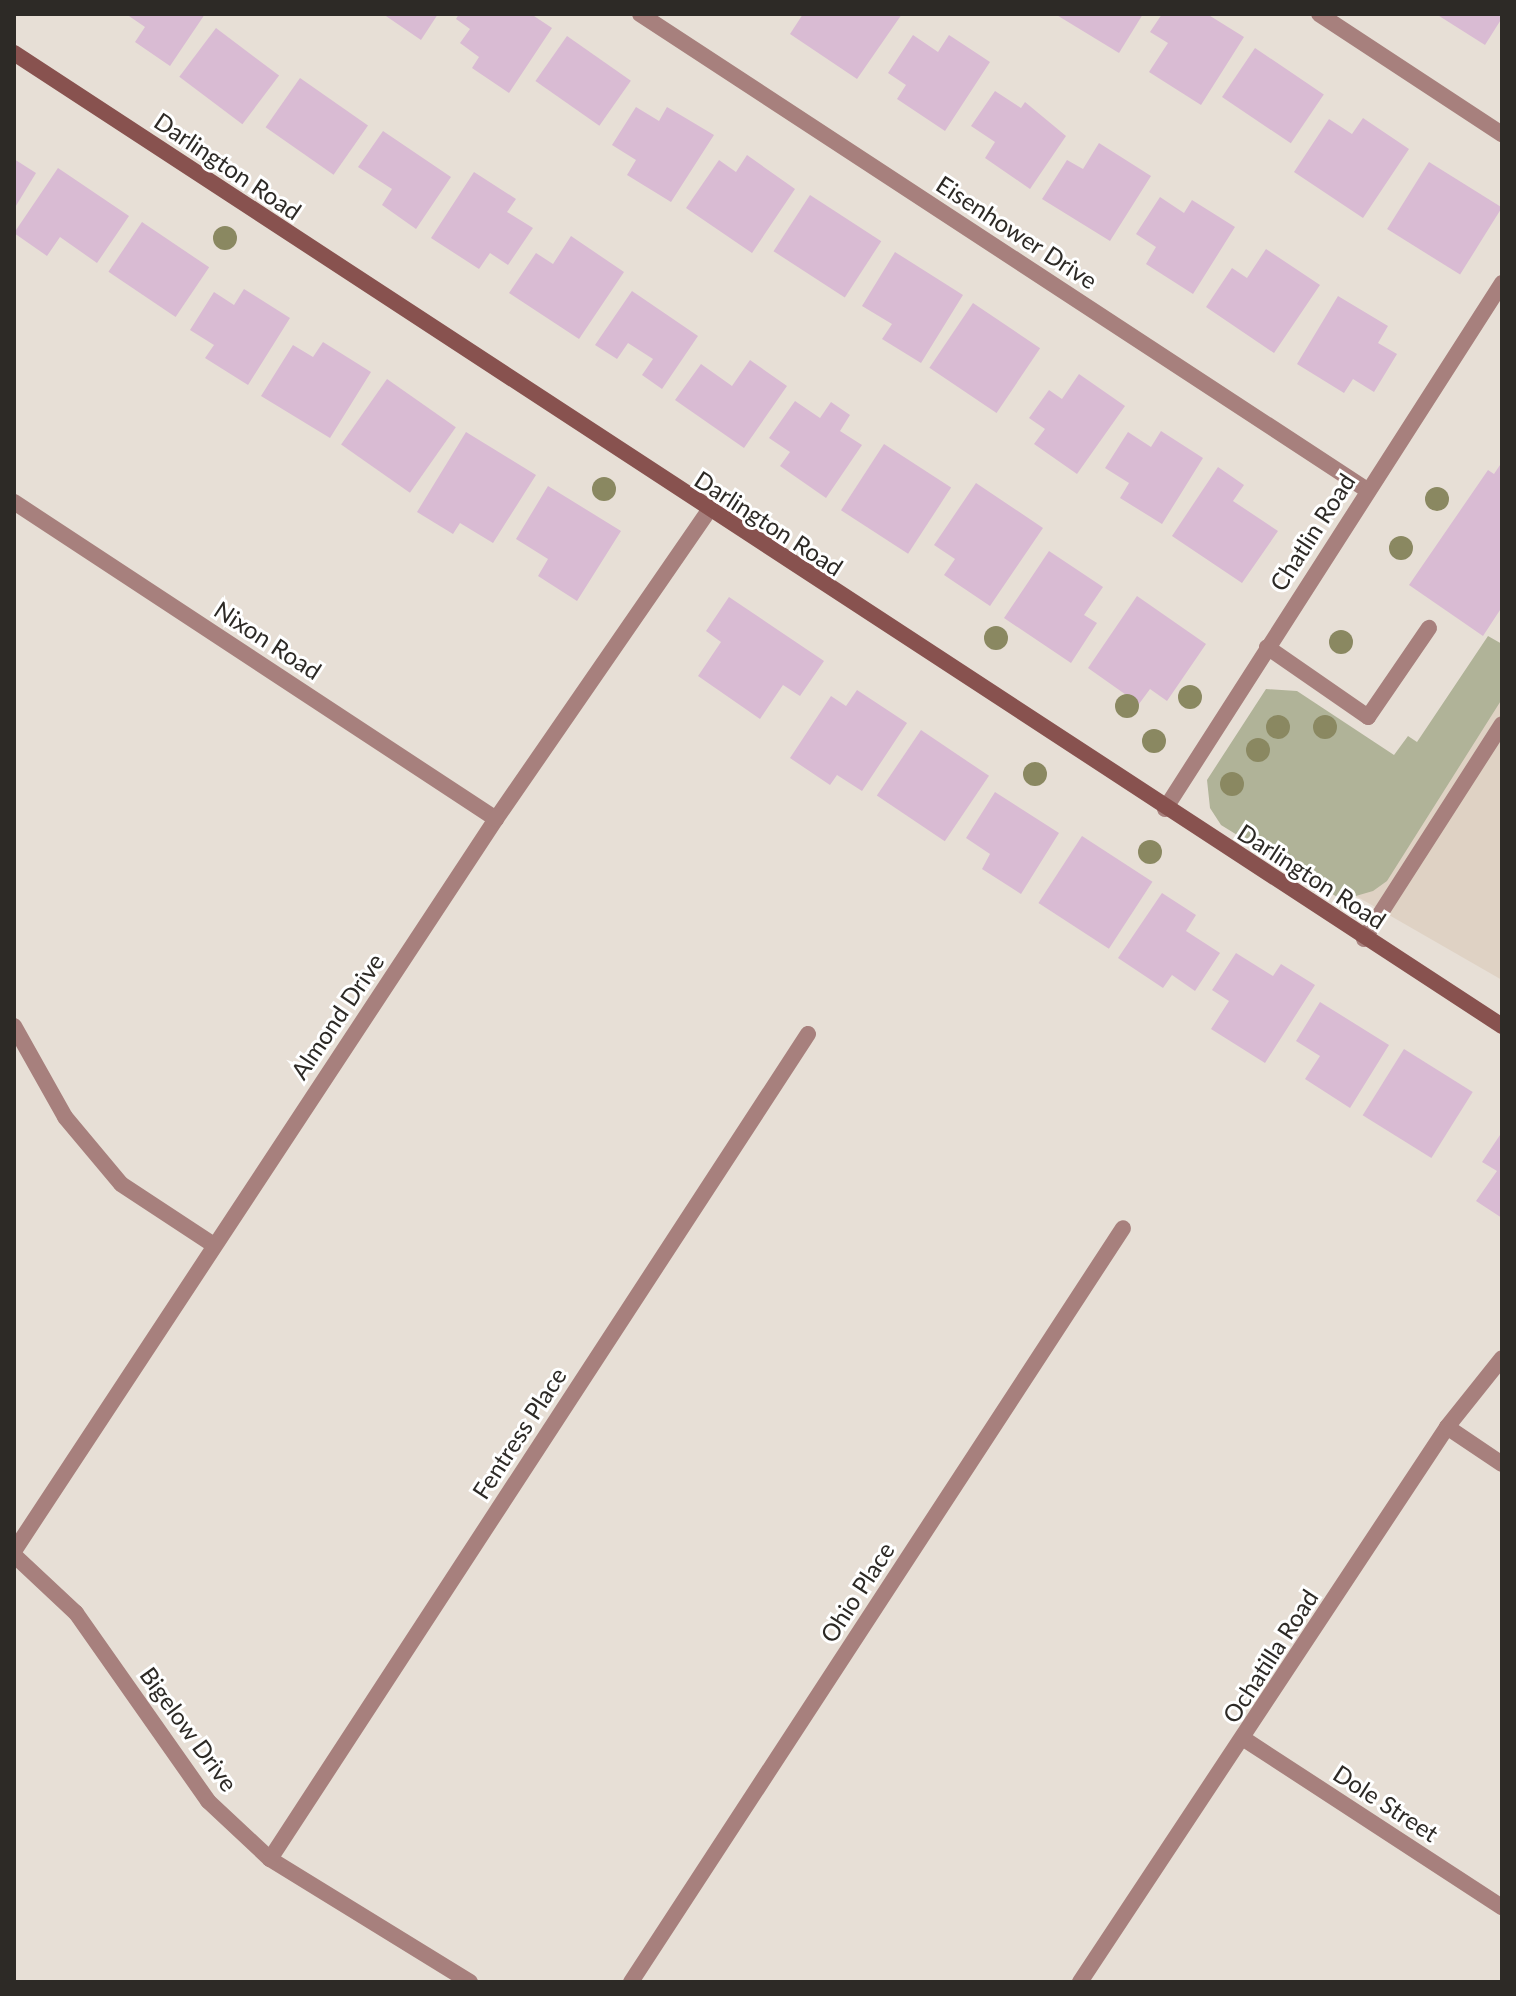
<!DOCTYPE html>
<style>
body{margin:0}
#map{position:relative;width:1516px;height:1996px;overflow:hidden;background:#e7dfd6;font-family:Lato,sans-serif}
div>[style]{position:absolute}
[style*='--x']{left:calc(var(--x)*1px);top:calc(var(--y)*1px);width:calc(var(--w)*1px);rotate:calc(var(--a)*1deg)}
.built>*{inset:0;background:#dfd2c4}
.green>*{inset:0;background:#b0b398}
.building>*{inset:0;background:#d9bbd3;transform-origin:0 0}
.lane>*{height:16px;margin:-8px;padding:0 8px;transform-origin:8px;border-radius:8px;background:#a7807d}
.street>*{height:16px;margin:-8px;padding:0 8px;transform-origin:8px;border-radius:8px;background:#a7807d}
.secondary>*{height:16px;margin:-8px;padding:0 8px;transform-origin:8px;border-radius:8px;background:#88524f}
.trees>*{width:24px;height:24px;margin:-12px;border-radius:50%;background:#8a8861}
span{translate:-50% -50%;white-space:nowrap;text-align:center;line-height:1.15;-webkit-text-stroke:6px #fff;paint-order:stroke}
.street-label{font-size:24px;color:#2d2a26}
.frame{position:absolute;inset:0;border:16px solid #2d2a26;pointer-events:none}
</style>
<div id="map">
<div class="built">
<div style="clip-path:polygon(1502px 657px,1502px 980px,1349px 892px)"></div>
</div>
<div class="green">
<div style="clip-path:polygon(1488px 636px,1502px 644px,1502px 699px,1387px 881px,1373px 891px,1342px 900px,1221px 825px,1210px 808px,1207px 780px,1266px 689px,1297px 691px,1394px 755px,1408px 736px,1417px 742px)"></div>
</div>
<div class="building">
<div style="clip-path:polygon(126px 14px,205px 14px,170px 66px,135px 42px,145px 27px)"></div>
<div style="clip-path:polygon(383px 14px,438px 14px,421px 40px)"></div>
<div style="clip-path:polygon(459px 14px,531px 14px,552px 28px,509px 93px,472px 68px,479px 57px,460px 43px,470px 29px,456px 19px)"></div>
<div style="clip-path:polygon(803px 14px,902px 14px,857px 79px,790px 34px)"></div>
<div style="clip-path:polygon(1055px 14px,1143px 14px,1119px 53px)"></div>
<div style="clip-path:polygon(1162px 14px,1207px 14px,1244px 37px,1201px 105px,1149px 72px,1168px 43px,1150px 32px)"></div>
<div style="clip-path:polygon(1436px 14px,1502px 14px,1502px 18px,1485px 45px)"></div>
<div style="left:216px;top:28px;width:79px;height:61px;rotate:37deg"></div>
<div style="clip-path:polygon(913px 35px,938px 52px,949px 35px,990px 62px,945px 131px,897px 99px,906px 85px,888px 73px)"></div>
<div style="left:567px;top:36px;width:78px;height:55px;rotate:35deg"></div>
<div style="left:1255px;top:48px;width:83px;height:59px;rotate:34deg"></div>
<div style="left:300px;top:78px;width:83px;height:60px;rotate:35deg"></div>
<div style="clip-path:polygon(995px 91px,1021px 108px,1025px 102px,1066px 136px,1030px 189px,985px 158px,995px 142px,971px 126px)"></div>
<div style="clip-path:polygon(636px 107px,659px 121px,667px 107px,714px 135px,671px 202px,627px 175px,636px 160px,612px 145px)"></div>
<div style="clip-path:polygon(1363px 118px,1409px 149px,1363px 218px,1294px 172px,1329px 119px,1352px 134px)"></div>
<div style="clip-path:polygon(383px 131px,451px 177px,416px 229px,382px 205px,392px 189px,358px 167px)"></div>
<div style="clip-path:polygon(1099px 143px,1151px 176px,1110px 241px,1042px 199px,1067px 160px,1083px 169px)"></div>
<div style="clip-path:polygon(747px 155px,795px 189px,752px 253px,686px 208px,719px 160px,736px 172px)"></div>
<div style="clip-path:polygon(14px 159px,36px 173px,14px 209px)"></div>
<div style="left:1429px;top:162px;width:86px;height:79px;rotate:32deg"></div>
<div style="clip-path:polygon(58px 168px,129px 216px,97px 263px,60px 237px,47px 256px,14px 233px)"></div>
<div style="clip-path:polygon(474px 172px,516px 199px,507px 212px,533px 228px,508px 265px,490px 253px,479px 269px,431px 238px)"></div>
<div style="left:810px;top:195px;width:85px;height:67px;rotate:33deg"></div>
<div style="clip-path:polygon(1160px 197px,1184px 213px,1192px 200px,1235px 227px,1193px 294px,1146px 264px,1156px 247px,1136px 234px)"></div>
<div style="left:142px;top:222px;width:81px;height:60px;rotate:34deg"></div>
<div style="clip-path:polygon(571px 236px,624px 272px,579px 339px,509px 293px,536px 253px,553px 264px)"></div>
<div style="clip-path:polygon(1266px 249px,1320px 285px,1274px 353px,1206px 307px,1232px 268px,1247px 278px)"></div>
<div style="clip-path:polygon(895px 252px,963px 295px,921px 363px,882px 339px,892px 324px,862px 306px)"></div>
<div style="clip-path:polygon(244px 289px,290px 318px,248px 385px,205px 358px,214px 345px,190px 330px,214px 292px,234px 305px)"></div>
<div style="clip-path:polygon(632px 291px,698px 336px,662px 389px,642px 375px,653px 359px,628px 343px,617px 359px,595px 345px)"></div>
<div style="clip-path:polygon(1338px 296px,1388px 326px,1378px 343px,1397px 354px,1374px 392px,1353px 379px,1344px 393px,1297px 364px)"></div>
<div style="left:973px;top:303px;width:81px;height:78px;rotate:34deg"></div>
<div style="clip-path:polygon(323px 342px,371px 372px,330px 438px,261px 396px,293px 345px,313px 357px)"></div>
<div style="clip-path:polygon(750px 360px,787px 386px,744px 448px,675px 400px,701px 364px,732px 386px)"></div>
<div style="clip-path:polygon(1079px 374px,1125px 406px,1077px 474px,1034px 444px,1045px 429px,1029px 418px,1049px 390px,1062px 399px)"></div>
<div style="left:387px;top:379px;width:84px;height:80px;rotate:35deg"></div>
<div style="clip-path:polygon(795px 401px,820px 418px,831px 402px,850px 415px,840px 431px,862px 445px,826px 498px,780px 466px,790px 452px,769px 438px)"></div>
<div style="clip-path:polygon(1161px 431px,1203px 458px,1162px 524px,1120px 498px,1129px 483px,1105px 468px,1128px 432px,1151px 447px)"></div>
<div style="clip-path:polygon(466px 432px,536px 475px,493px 543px,460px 523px,453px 534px,417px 512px)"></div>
<div style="left:884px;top:444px;width:80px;height:79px;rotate:33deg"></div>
<div style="clip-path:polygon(1502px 462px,1502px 607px,1483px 636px,1409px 585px,1488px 470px,1494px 474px)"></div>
<div style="clip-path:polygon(1218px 467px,1244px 485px,1233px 501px,1278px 531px,1242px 583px,1172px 536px)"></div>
<div style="clip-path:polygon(976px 483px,1043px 528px,990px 606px,944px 575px,955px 559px,934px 545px)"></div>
<div style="clip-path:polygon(548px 486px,621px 531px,577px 601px,538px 576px,548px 559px,516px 539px)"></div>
<div style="clip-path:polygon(1049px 551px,1103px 587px,1084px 615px,1097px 623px,1071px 663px,1004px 618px)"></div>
<div style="clip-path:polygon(1137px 596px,1206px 644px,1167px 701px,1150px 689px,1139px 704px,1088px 668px)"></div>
<div style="clip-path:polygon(729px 597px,824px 661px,800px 696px,783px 685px,760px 719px,698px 676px,721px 642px,706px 631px)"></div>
<div style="clip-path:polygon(857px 690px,907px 723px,862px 791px,837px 775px,830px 785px,790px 758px,831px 696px,846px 706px)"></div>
<div style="left:921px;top:730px;width:82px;height:79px;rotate:34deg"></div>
<div style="clip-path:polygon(995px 792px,1059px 833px,1021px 894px,982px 869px,990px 854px,966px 838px)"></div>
<div style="left:1082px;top:836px;width:84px;height:80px;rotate:33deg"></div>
<div style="clip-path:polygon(1162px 893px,1196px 915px,1186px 931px,1220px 953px,1195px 991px,1172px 975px,1163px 988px,1118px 958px)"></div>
<div style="clip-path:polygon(1236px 953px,1273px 976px,1281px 964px,1315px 985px,1265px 1063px,1211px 1029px,1229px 1001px,1212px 990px)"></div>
<div style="clip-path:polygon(1320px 1002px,1389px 1045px,1350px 1108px,1305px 1079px,1320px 1056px,1296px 1041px)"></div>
<div style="left:1404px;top:1049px;width:81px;height:78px;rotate:32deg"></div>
<div style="clip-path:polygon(1502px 1132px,1502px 1218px,1476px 1201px,1497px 1171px,1482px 1162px)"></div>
</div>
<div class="lane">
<div style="--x:1267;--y:647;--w:123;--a:34.7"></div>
<div style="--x:1368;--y:717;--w:108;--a:-55.6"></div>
<div style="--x:1364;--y:939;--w:255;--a:-57.3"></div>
</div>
<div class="street">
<div style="--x:640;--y:14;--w:869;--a:33.21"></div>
<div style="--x:1319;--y:14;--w:219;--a:33.3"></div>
<div style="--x:14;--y:502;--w:577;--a:33.33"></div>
<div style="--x:1165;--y:809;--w:625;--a:-57.35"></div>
<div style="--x:14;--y:1026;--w:104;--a:60.7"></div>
<div style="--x:65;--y:1117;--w:87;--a:50.1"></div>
<div style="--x:121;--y:1184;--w:111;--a:33.3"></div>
<div style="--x:1447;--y:1427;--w:66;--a:33.9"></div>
<div style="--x:14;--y:1551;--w:876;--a:-56.64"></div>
<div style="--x:496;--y:819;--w:373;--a:-55.4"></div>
<div style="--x:14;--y:1555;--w:85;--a:43.1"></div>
<div style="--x:76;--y:1613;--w:230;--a:54.9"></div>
<div style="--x:208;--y:1801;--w:85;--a:43.1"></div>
<div style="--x:270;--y:1859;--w:235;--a:31.6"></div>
<div style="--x:1244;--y:1739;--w:308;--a:33.1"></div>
<div style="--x:270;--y:1859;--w:985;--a:-56.89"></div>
<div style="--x:631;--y:1982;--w:900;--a:-56.87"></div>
<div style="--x:1080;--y:1982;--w:665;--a:-56.52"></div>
<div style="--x:1447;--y:1427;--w:88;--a:-51.4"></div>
</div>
<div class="secondary">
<div style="--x:14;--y:53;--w:1778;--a:33.18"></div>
</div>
<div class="trees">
<div style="left:225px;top:238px"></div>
<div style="left:604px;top:489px"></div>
<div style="left:1437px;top:499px"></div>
<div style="left:1401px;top:548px"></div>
<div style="left:996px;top:638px"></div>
<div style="left:1341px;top:642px"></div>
<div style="left:1190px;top:697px"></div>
<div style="left:1127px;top:706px"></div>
<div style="left:1278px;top:727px"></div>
<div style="left:1325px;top:727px"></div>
<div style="left:1154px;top:741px"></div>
<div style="left:1258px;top:750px"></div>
<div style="left:1035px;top:774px"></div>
<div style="left:1232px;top:784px"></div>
<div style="left:1150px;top:852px"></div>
</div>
<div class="street-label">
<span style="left:228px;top:166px;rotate:34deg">Darlington Road</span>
<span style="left:1017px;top:232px;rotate:33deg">Eisenhower Drive</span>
<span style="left:769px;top:523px;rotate:33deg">Darlington Road</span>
<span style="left:1312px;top:532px;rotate:-57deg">Chatlin Road</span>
<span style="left:268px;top:640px;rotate:33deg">Nixon Road</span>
<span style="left:1312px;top:876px;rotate:33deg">Darlington Road</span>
<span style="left:337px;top:1016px;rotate:-56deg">Almond Drive</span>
<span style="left:519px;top:1433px;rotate:-57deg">Fentress Place</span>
<span style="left:857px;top:1592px;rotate:-57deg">Ohio Place</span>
<span style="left:1270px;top:1656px;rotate:-57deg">Ochatilla Road</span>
<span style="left:189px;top:1729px;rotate:54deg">Bigelow Drive</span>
<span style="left:1386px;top:1803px;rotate:33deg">Dole Street</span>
</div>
<div class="frame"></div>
</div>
